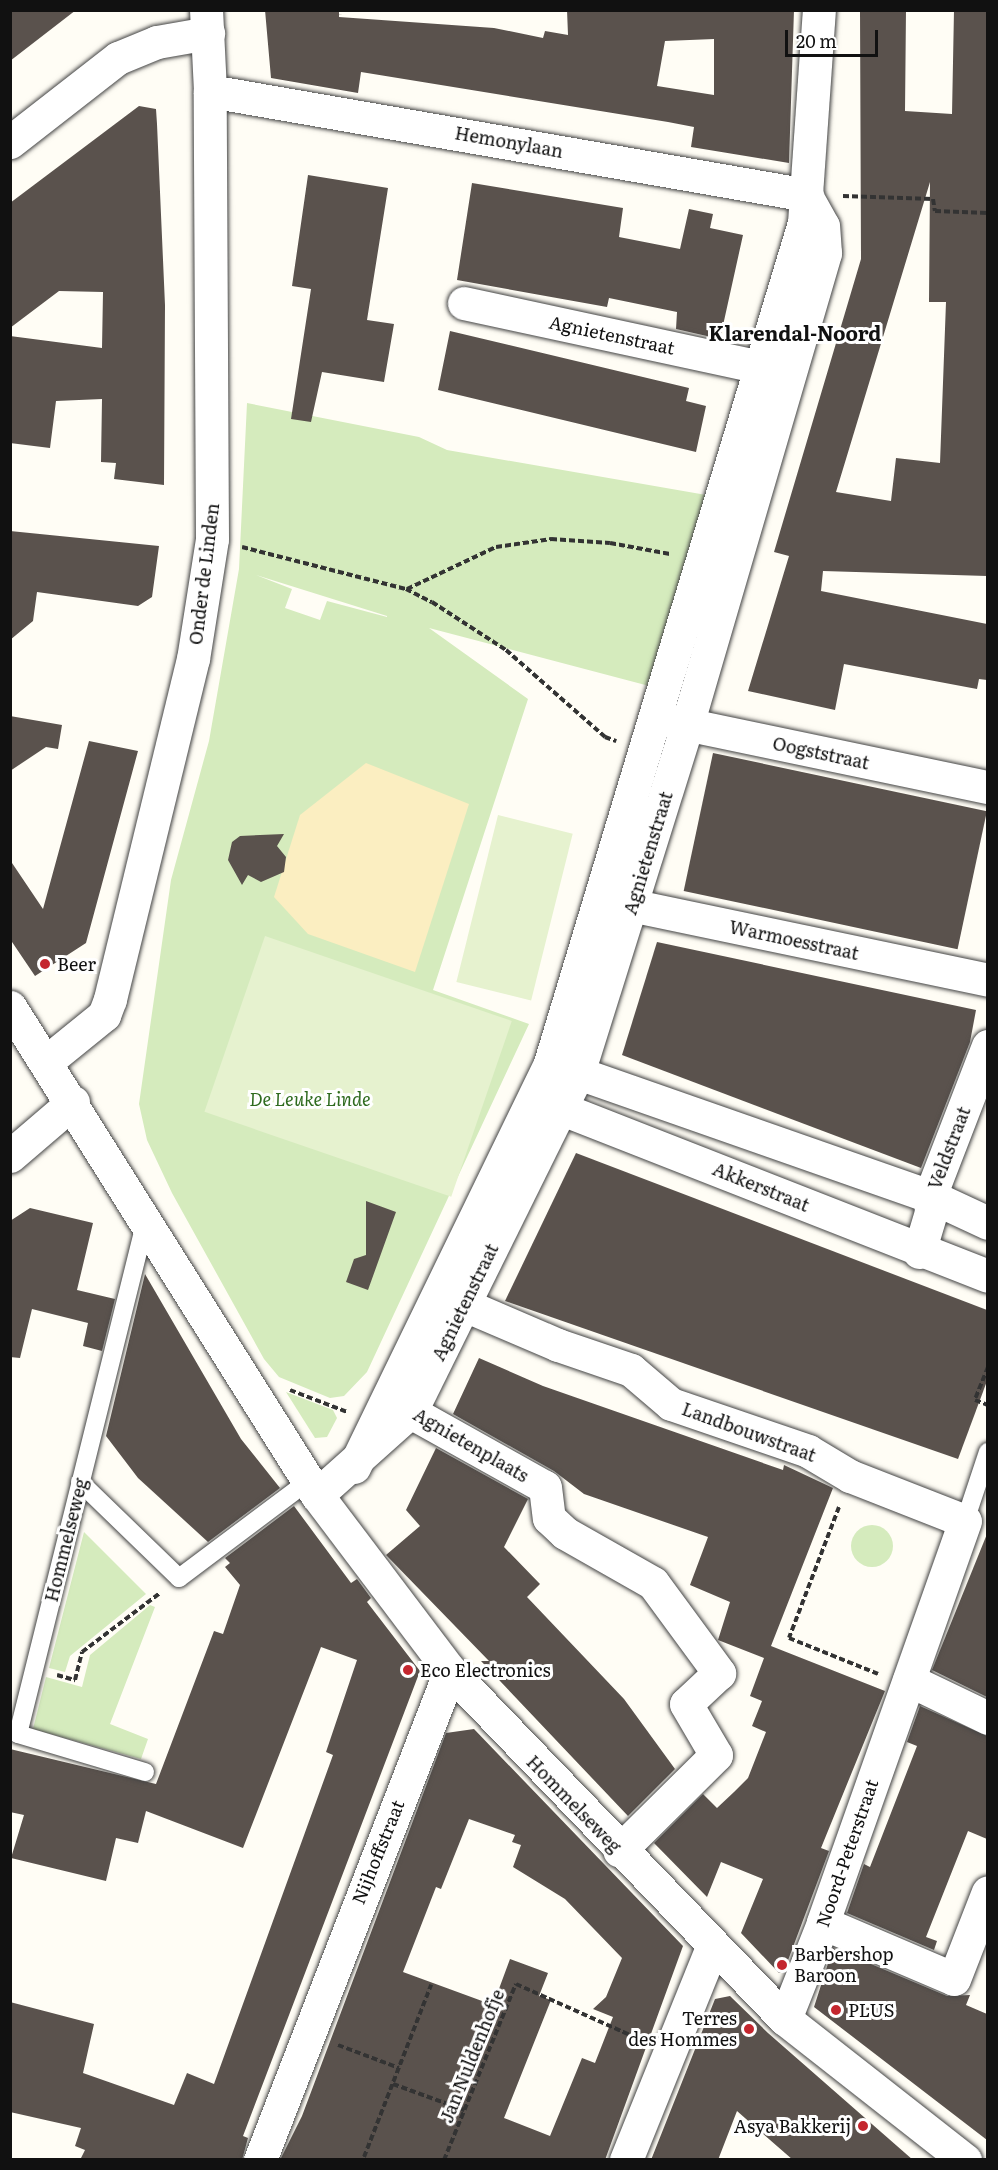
<!DOCTYPE html>
<style>
body{margin:0}
#map{position:relative;width:998px;height:2170px;overflow:hidden;background:#fffdf5;font-family:Literata,serif}
div>[style]{position:absolute}
[style*='--x']{left:calc(var(--x)*1px);top:calc(var(--y)*1px);width:calc(var(--w)*1px);rotate:calc(var(--a)*1deg)}
.green>*{inset:0;background:#d5ebbd}
.round{border-radius:50%}
.sand>*{inset:0;background:#fbeec1}
.pitch>*{inset:0;background:#e6f2cf;transform-origin:0 0}
.building>*{inset:0;background:#5a524d;transform-origin:0 0}
.path>*{height:4px;margin-top:-2px;transform-origin:0;background:repeating-linear-gradient(90deg,#333 0 6px,transparent 0 9px)}
.roads{filter:drop-shadow(0 0 2px #444) drop-shadow(0 0 2px #444)}
.service>*{height:18px;margin:-9px;padding:0 9px;transform-origin:9px;border-radius:9px;background:#fff}
.minor>*{height:33px;margin:-16.5px;padding:0 16.5px;transform-origin:16.5px;border-radius:16.5px;background:#fff}
.tertiary>*{height:33px;margin:-16.5px;padding:0 16.5px;transform-origin:16.5px;border-radius:16.5px;background:#fff}
.dots>*{width:16px;height:16px;translate:-50% -50%;box-sizing:border-box;border:3px solid #fff;border-radius:50%}
span{translate:-50% -50%;white-space:nowrap;text-align:center;line-height:1.15;-webkit-text-stroke:6px #fff;paint-order:stroke}
.street-label{font-size:18px;color:#111}
.poi-label{font-size:18px;color:#111}
.left{translate:0 -50%;text-align:left}
.right{translate:-100% -50%;text-align:right}
.park-label{font-size:18px;color:#2f6b1f;font-style:italic}
.neighbourhood-label{font-size:20px;color:#111;font-weight:700}
.frame{position:absolute;inset:0;border:12px solid #111;pointer-events:none}
.scale{position:absolute;left:785px;top:30px;width:93px;height:27px;box-sizing:border-box;border:3px solid #111;border-top:0;padding-left:8px;font-size:18px;line-height:21px;white-space:nowrap;color:#111;-webkit-text-stroke:4px #fff;paint-order:stroke}
</style>
<div id="map">
<div class="green">
<div style="clip-path:polygon(evenodd,247px 403px,419px 437px,447px 450px,712px 496px,653px 687px,429px 628px,528px 699px,433px 990px,529px 1024px,367px 1372px,344px 1396px,330px 1398px,279px 1377px,264px 1359px,172px 1193px,147px 1140px,139px 1104px,171px 880px,209px 741px,239px 569px,247px 403px,256px 575px,387px 616px,387px 617px,327px 601px,320px 620px,285px 608px,292px 589px,256px 575px)"></div>
<div style="clip-path:polygon(286px 1392px,333px 1410px,337px 1418px,327px 1437px,315px 1438px)"></div>
<div class="round" style="left:851px;top:1525px;width:42px;height:42px"></div>
<div style="clip-path:polygon(84px 1532px,146px 1594px,70px 1656px,65px 1672px,49px 1668px)"></div>
<div style="clip-path:polygon(150px 1605px,155px 1607px,110px 1724px,148px 1739px,141px 1759px,33px 1729px,46px 1677px,82px 1687px,90px 1655px)"></div>
</div>
<div class="sand">
<div style="clip-path:polygon(366px 763px,469px 804px,415px 972px,308px 934px,274px 897px,300px 815px)"></div>
</div>
<div class="pitch">
<div style="left:498px;top:815px;width:77px;height:172px;rotate:14deg"></div>
<div style="left:265px;top:936px;width:261px;height:186px;rotate:19deg"></div>
</div>
<div class="building">
<div style="clip-path:polygon(10px 10px,76px 10px,10px 61px)"></div>
<div style="clip-path:polygon(evenodd,265px 10px,339px 10px,339px 17px,494px 28px,543px 38px,545px 31px,568px 35px,567px 10px,794px 10px,789px 163px,691px 147px,694px 127px,668px 122px,361px 72px,358px 93px,271px 78px,265px 10px,714px 39px,714px 95px,657px 86px,665px 41px,714px 39px)"></div>
<div style="clip-path:polygon(evenodd,860px 10px,906px 10px,905px 111px,952px 114px,954px 10px,987px 10px,987px 576px,823px 571px,821px 591px,987px 624px,987px 680px,979px 679px,977px 689px,844px 664px,835px 710px,748px 691px,789px 556px,774px 552px,861px 259px,860px 10px,930px 182px,929px 302px,946px 302px,940px 463px,896px 458px,891px 501px,836px 492px,930px 182px)"></div>
<div style="clip-path:polygon(139px 106px,156px 109px,157px 124px,165px 305px,164px 485px,114px 479px,116px 463px,101px 462px,102px 399px,56px 401px,50px 448px,10px 443px,10px 336px,102px 348px,103px 292px,59px 291px,10px 328px,10px 203px)"></div>
<div style="clip-path:polygon(308px 175px,388px 188px,367px 320px,394px 324px,384px 382px,322px 372px,311px 422px,291px 419px,311px 289px,292px 286px)"></div>
<div style="clip-path:polygon(472px 183px,623px 208px,619px 237px,680px 249px,689px 209px,713px 214px,710px 228px,743px 235px,720px 339px,676px 329px,677px 312px,609px 298px,607px 307px,457px 280px)"></div>
<div style="clip-path:polygon(450px 331px,689px 388px,686px 401px,706px 406px,696px 452px,438px 390px)"></div>
<div style="clip-path:polygon(10px 531px,159px 546px,152px 597px,138px 606px,37px 592px,33px 621px,10px 640px)"></div>
<div style="clip-path:polygon(10px 716px,62px 725px,58px 749px,46px 747px,10px 771px)"></div>
<div style="clip-path:polygon(89px 741px,138px 751px,86px 943px,35px 976px,10px 939px,10px 860px,43px 909px)"></div>
<div style="left:713px;top:753px;width:280px;height:141px;rotate:12deg"></div>
<div style="clip-path:polygon(284px 834px,277px 846px,286px 857px,284px 872px,261px 882px,248px 875px,242px 885px,228px 860px,232px 842px,240px 836px)"></div>
<div style="clip-path:polygon(657px 942px,976px 1010px,970px 1042px,921px 1168px,622px 1055px)"></div>
<div style="clip-path:polygon(576px 1153px,987px 1310px,987px 1381px,958px 1459px,505px 1301px)"></div>
<div style="clip-path:polygon(366px 1201px,396px 1212px,368px 1290px,346px 1282px,354px 1259px,366px 1255px)"></div>
<div style="clip-path:polygon(30px 1208px,93px 1223px,77px 1290px,115px 1299px,102px 1351px,83px 1346px,88px 1323px,32px 1309px,20px 1358px,10px 1357px,10px 1221px)"></div>
<div style="clip-path:polygon(145px 1274px,241px 1439px,280px 1488px,208px 1542px,138px 1478px,106px 1436px)"></div>
<div style="clip-path:polygon(479px 1358px,543px 1386px,783px 1470px,784px 1465px,833px 1488px,771px 1646px,885px 1691px,821px 1848px,829px 1851px,784px 1971px,779px 1973px,741px 1933px,763px 1879px,721px 1862px,707px 1897px,654px 1843px,703px 1794px,717px 1808px,734px 1792px,748px 1778px,766px 1732px,752px 1726px,762px 1701px,750px 1696px,764px 1658px,718px 1640px,730px 1602px,690px 1585px,708px 1537px,584px 1494px,554px 1471px,453px 1414px)"></div>
<div style="clip-path:polygon(436px 1448px,528px 1499px,504px 1547px,540px 1584px,527px 1597px,624px 1699px,675px 1769px,628px 1816px,481px 1661px,489px 1661px,386px 1555px,420px 1526px,406px 1510px)"></div>
<div style="clip-path:polygon(294px 1506px,351px 1583px,357px 1579px,371px 1598px,367px 1602px,420px 1671px,243px 2136px,248px 2138px,242px 2160px,80px 2160px,85px 2150px,75px 2146px,81px 2128px,10px 2112px,10px 2002px,94px 2024px,83px 2073px,174px 2105px,187px 2073px,214px 2084px,333px 1755px,326px 1752px,357px 1660px,321px 1647px,243px 1848px,146px 1811px,138px 1843px,116px 1838px,106px 1881px,11px 1858px,24px 1815px,10px 1812px,10px 1749px,156px 1784px,214px 1631px,223px 1634px,240px 1585px,225px 1567px,230px 1563px,225px 1558px)"></div>
<div style="clip-path:polygon(987px 1534px,987px 1697px,932px 1670px)"></div>
<div style="clip-path:polygon(920px 1706px,987px 1736px,987px 1839px,968px 1831px,926px 1937px,937px 1941px,934px 1950px,847px 1913px,864px 1864px,870px 1867px,917px 1746px,907px 1742px)"></div>
<div style="clip-path:polygon(evenodd,474px 1729px,683px 1946px,605px 2160px,280px 2160px,302px 2116px,446px 1733px,474px 1729px,469px 1819px,515px 1835px,512px 1842px,521px 1845px,513px 1867px,565px 1899px,622px 1958px,606px 1997px,593px 2009px,613px 2017px,595px 2063px,582px 2058px,550px 2136px,504px 2118px,551px 2000px,539px 1996px,548px 1973px,510px 1959px,493px 2005px,403px 1972px,436px 1887px,441px 1889px,469px 1819px)"></div>
<div style="clip-path:polygon(833px 1948px,947px 1996px,970px 1995px,966px 2005px,987px 2014px,987px 2140px,814px 2007px)"></div>
<div style="clip-path:polygon(730px 1996px,768px 2033px,913px 2160px,793px 2160px,737px 2111px,718px 2160px,651px 2160px,715px 1999px)"></div>
</div>
<div class="path">
<div style="--x:843;--y:196;--w:90;--a:1.9"></div>
<div style="--x:933;--y:199;--w:12;--a:81"></div>
<div style="--x:935;--y:211;--w:53;--a:2.2"></div>
<div style="--x:242;--y:547;--w:169;--a:14.4"></div>
<div style="--x:406;--y:589;--w:29;--a:27"></div>
<div style="--x:432;--y:602;--w:88;--a:33"></div>
<div style="--x:506;--y:650;--w:132;--a:41.3"></div>
<div style="--x:605;--y:737;--w:12;--a:20"></div>
<div style="--x:407;--y:589;--w:98;--a:-25.3"></div>
<div style="--x:496;--y:547;--w:56;--a:-8.3"></div>
<div style="--x:551;--y:539;--w:59;--a:3.9"></div>
<div style="--x:610;--y:543;--w:61;--a:10.4"></div>
<div style="--x:988;--y:1367;--w:35;--a:112"></div>
<div style="--x:975;--y:1400;--w:14;--a:21"></div>
<div style="--x:290;--y:1390;--w:61;--a:21.1"></div>
<div style="--x:839;--y:1507;--w:140;--a:110.9"></div>
<div style="--x:789;--y:1638;--w:96;--a:22"></div>
<div style="--x:57;--y:1675;--w:19;--a:16"></div>
<div style="--x:75;--y:1680;--w:29;--a:-76"></div>
<div style="--x:82;--y:1652;--w:98;--a:-37.1"></div>
<div style="--x:338;--y:2045;--w:65;--a:20.7"></div>
<div style="--x:393;--y:2084;--w:76;--a:20.1"></div>
<div style="--x:364;--y:2157;--w:185;--a:-68.7"></div>
<div style="--x:444;--y:2160;--w:190;--a:-67.8"></div>
<div style="--x:516;--y:1984;--w:137;--a:24.1"></div>
</div>
<div class="roads">
<div class="service">
<div style="--x:80;--y:1482;--w:138;--a:44.1"></div>
<div style="--x:179;--y:1578;--w:161;--a:-36.9"></div>
<div style="--x:965;--y:1521;--w:73;--a:-71.6"></div>
<div style="--x:145;--y:1772;--w:133;--a:-163.3"></div>
<div style="--x:18;--y:1734;--w:530;--a:-76.02"></div>
</div>
<div class="minor">
<div style="--x:210;--y:91;--w:606;--a:9.88"></div>
<div style="--x:10;--y:142;--w:137;--a:-37.9"></div>
<div style="--x:118;--y:58;--w:42;--a:-22.3"></div>
<div style="--x:157;--y:42;--w:52;--a:-10"></div>
<div style="--x:464;--y:303;--w:304;--a:12.2"></div>
<div style="--x:666;--y:720;--w:329;--a:11.8"></div>
<div style="--x:611;--y:901;--w:385;--a:11.8"></div>
<div style="--x:46;--y:1062;--w:75;--a:-39"></div>
<div style="--x:104;--y:1015;--w:17;--a:-69"></div>
<div style="--x:110;--y:999;--w:350;--a:-76.3"></div>
<div style="--x:193;--y:659;--w:121;--a:-81"></div>
<div style="--x:212;--y:539;--w:448;--a:-90.3"></div>
<div style="--x:210;--y:91;--w:81;--a:-92.8"></div>
<div style="--x:558;--y:1066;--w:394;--a:19.3"></div>
<div style="--x:930;--y:1196;--w:64;--a:25"></div>
<div style="--x:539;--y:1100;--w:482;--a:21.4"></div>
<div style="--x:10;--y:1156;--w:83;--a:-40.6"></div>
<div style="--x:919;--y:1252;--w:42;--a:-73.3"></div>
<div style="--x:931;--y:1212;--w:16;--a:-94"></div>
<div style="--x:930;--y:1196;--w:161;--a:-68.9"></div>
<div style="--x:446;--y:1297;--w:122;--a:23.2"></div>
<div style="--x:558;--y:1345;--w:77;--a:18.9"></div>
<div style="--x:631;--y:1370;--w:52;--a:40.4"></div>
<div style="--x:671;--y:1404;--w:145;--a:18.9"></div>
<div style="--x:808;--y:1451;--w:49;--a:30.8"></div>
<div style="--x:850;--y:1476;--w:123;--a:21.4"></div>
<div style="--x:965;--y:1521;--w:426;--a:109.5"></div>
<div style="--x:823;--y:1923;--w:103;--a:111.6"></div>
<div style="--x:391;--y:1401;--w:176;--a:29.2"></div>
<div style="--x:545;--y:1487;--w:31;--a:83"></div>
<div style="--x:549;--y:1518;--w:22;--a:43"></div>
<div style="--x:565;--y:1533;--w:101;--a:29.6"></div>
<div style="--x:653;--y:1583;--w:112;--a:53.7"></div>
<div style="--x:719;--y:1673;--w:45;--a:136.8"></div>
<div style="--x:686;--y:1704;--w:59;--a:59.5"></div>
<div style="--x:716;--y:1755;--w:136;--a:135.3"></div>
<div style="--x:354;--y:1467;--w:449;--a:-64.1"></div>
<div style="--x:550;--y:1063;--w:878;--a:-73.18"></div>
<div style="--x:804;--y:223;--w:214;--a:-86"></div>
<div style="--x:317;--y:1495;--w:126;--a:-41.8"></div>
<div style="--x:411;--y:1411;--w:377;--a:-63.7"></div>
<div style="--x:578;--y:1073;--w:365;--a:-72.6"></div>
<div style="--x:687;--y:725;--w:492;--a:-73.7"></div>
<div style="--x:825;--y:253;--w:27;--a:-94"></div>
<div style="--x:823;--y:226;--w:33;--a:-119"></div>
<div style="--x:909;--y:1680;--w:88;--a:25.7"></div>
<div style="--x:823;--y:1923;--w:142;--a:23.1"></div>
<div style="--x:954;--y:1979;--w:93;--a:-68.7"></div>
<div style="--x:260;--y:2160;--w:525;--a:-68.77"></div>
<div style="--x:626;--y:2160;--w:230;--a:-68"></div>
</div>
<div class="tertiary">
<div style="--x:10;--y:1007;--w:577;--a:57.83"></div>
<div style="--x:317;--y:1495;--w:221;--a:52.9"></div>
<div style="--x:450;--y:1671;--w:483;--a:46.1"></div>
<div style="--x:785;--y:2019;--w:229;--a:38.1"></div>
</div>
</div>
<div class="dots">
<div style="left:45px;top:964px;background:#c4262e"></div>
<div style="left:408px;top:1670px;background:#c4262e"></div>
<div style="left:782px;top:1965px;background:#c4262e"></div>
<div style="left:836px;top:2010px;background:#c4262e"></div>
<div style="left:749px;top:2029px;background:#c4262e"></div>
<div style="left:863px;top:2126px;background:#c4262e"></div>
</div>
<div class="street-label">
<span style="left:509px;top:142px;rotate:10deg">Hemonylaan</span>
<span style="left:612px;top:335px;rotate:12deg">Agnietenstraat</span>
<span style="left:204px;top:574px;rotate:-83deg">Onder de Linden</span>
<span style="left:821px;top:753px;rotate:12deg">Oogststraat</span>
<span style="left:648px;top:853px;rotate:-73deg">Agnietenstraat</span>
<span style="left:794px;top:940px;rotate:12deg">Warmoesstraat</span>
<span style="left:949px;top:1148px;rotate:-69deg">Veldstraat</span>
<span style="left:761px;top:1187px;rotate:22deg">Akkerstraat</span>
<span style="left:465px;top:1302px;rotate:-64deg">Agnietenstraat</span>
<span style="left:749px;top:1432px;rotate:20deg">Landbouwstraat</span>
<span style="left:471px;top:1445px;rotate:30deg">Agnietenplaats</span>
<span style="left:66px;top:1540px;rotate:-76deg">Hommelseweg</span>
<span style="left:574px;top:1804px;rotate:46deg">Hommelseweg</span>
<span style="left:378px;top:1852px;rotate:-68deg">Nijhoffstraat</span>
<span style="left:847px;top:1853px;rotate:-71deg">Noord-Peterstraat</span>
<span style="left:472px;top:2056px;rotate:-68deg">Jan Nuldenhofje</span>
</div>
<div class="poi-label">
<span class="left" style="left:57px;top:964px">Beer</span>
<span class="left" style="left:420px;top:1670px">Eco Electronics</span>
<span class="left" style="left:794px;top:1965px">Barbershop<br>Baroon</span>
<span class="left" style="left:848px;top:2010px">PLUS</span>
<span class="right" style="left:737px;top:2029px">Terres<br>des Hommes</span>
<span class="right" style="left:851px;top:2126px">Asya Bakkerij</span>
</div>
<div class="park-label">
<span style="left:310px;top:1099px">De Leuke Linde</span>
</div>
<div class="neighbourhood-label">
<span style="left:795px;top:332px">Klarendal-Noord</span>
</div>
<div class="frame"></div>
<div class="scale">20 m</div>
</div>
